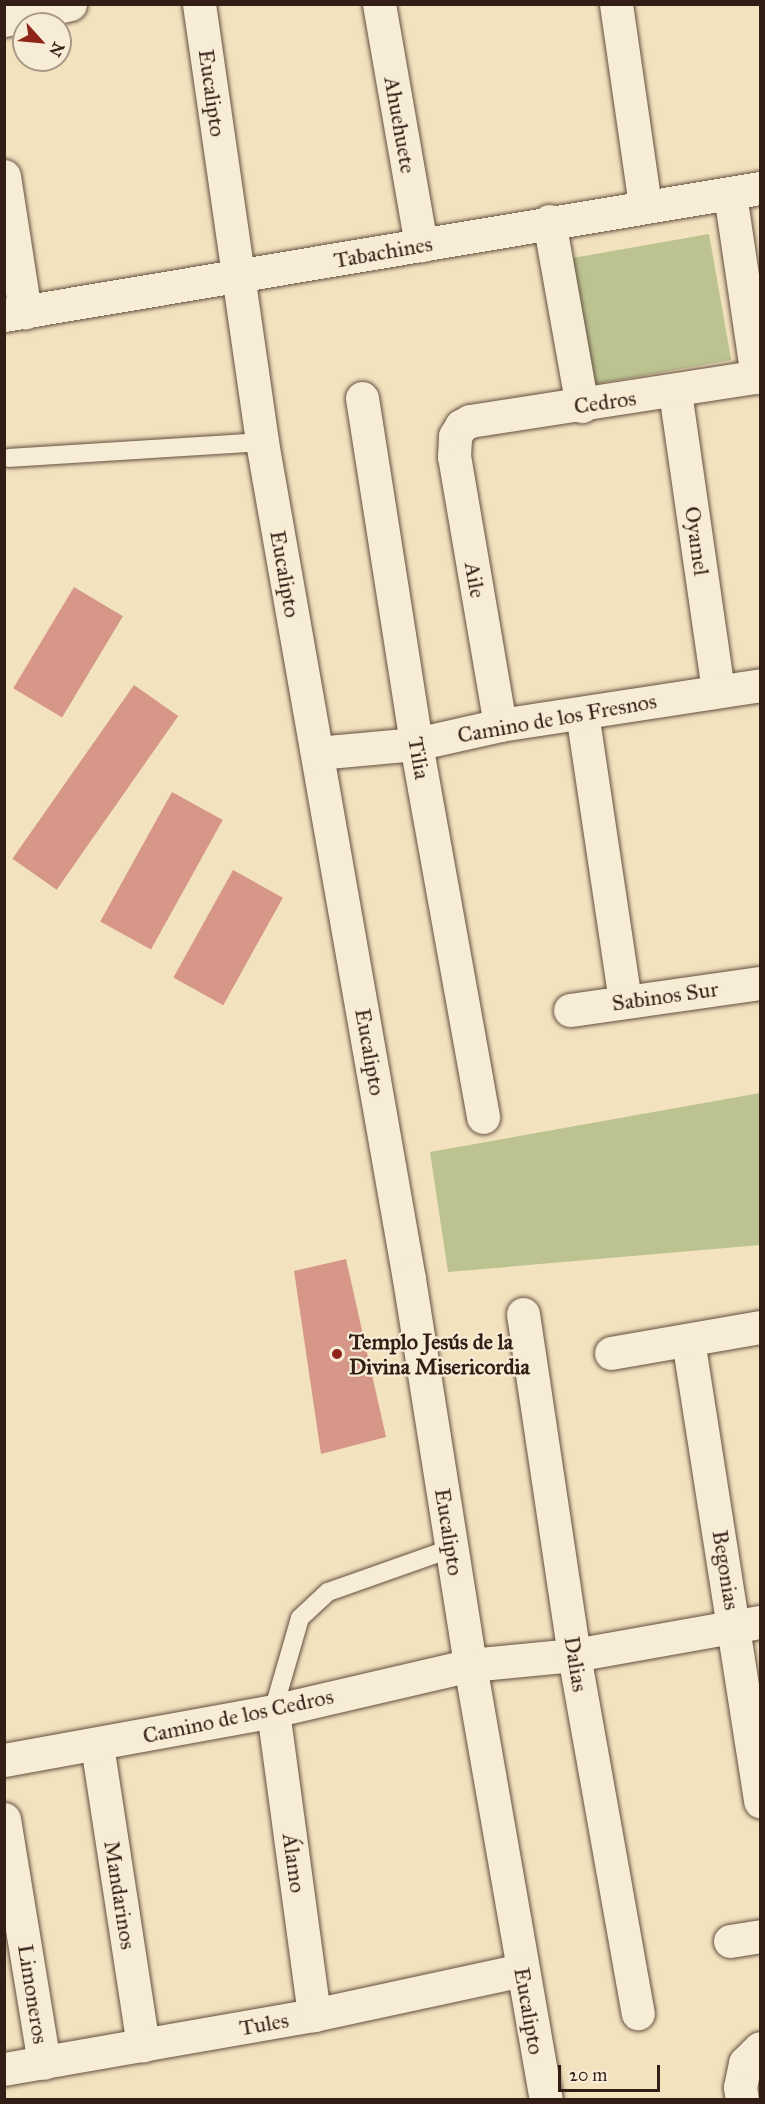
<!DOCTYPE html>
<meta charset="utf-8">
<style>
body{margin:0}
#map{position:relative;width:765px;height:2104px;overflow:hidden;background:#f3e2be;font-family:"IM FELL Great Primer",serif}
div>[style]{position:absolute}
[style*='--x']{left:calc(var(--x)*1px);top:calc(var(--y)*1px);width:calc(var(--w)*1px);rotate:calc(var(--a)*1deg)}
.green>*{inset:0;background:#bcc391;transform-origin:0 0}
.building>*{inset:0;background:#d69788;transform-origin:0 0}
.roads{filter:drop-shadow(0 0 2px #634f40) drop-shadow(0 0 2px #634f40)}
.lane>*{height:18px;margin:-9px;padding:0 9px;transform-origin:9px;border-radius:9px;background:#f7ecd5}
.street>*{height:33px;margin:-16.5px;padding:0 16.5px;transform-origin:16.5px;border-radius:16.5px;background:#f7ecd5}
.dots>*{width:16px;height:16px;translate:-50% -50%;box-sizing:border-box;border:3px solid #f7ecd5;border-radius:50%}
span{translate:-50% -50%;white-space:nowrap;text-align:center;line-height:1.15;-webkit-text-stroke:4.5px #f7ecd5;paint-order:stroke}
.street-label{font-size:22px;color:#331e16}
.poi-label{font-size:22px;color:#331e16;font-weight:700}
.left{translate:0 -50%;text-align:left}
.frame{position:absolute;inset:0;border:6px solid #331e16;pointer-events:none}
.north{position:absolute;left:12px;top:12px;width:60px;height:60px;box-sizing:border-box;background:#f7ecd5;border:2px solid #a99a89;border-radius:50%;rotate:117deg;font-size:16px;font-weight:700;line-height:24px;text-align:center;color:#331e16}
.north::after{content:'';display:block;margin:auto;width:21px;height:27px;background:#8f2418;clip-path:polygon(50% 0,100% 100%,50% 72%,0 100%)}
.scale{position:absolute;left:558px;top:2065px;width:102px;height:27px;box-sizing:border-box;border:3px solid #331e16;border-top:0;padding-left:8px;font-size:18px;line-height:21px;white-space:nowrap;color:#331e16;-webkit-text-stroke:4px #f7ecd5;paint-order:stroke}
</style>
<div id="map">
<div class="green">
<div style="left:709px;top:234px;width:128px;height:147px;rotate:80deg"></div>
<div style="clip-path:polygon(760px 1093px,760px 1245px,448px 1272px,430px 1152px)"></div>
</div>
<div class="building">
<div style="left:74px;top:587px;width:57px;height:118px;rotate:31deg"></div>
<div style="left:134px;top:685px;width:54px;height:212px;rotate:35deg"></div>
<div style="left:172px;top:792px;width:58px;height:148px;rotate:29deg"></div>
<div style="left:233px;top:870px;width:57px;height:123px;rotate:29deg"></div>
<div style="clip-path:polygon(346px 1259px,386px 1437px,321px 1454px,294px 1271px)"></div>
</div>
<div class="roads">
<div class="lane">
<div style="--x:9;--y:458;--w:254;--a:-3.6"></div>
<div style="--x:273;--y:1711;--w:97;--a:-73.8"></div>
<div style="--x:300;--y:1618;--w:38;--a:-43"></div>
<div style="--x:328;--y:1592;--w:132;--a:-19.5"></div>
</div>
<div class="street">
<div style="--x:199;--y:4;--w:443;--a:81.8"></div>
<div style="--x:262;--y:442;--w:850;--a:80.04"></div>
<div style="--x:409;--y:1279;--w:391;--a:81"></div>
<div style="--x:470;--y:1665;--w:442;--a:80.1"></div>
<div style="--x:379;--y:4;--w:245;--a:80.1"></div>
<div style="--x:616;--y:4;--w:204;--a:81.8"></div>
<div style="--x:4;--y:20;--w:68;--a:-13.6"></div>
<div style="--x:4;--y:176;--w:138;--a:81.2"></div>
<div style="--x:730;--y:194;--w:185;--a:81.6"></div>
<div style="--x:549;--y:221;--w:188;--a:79.9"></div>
<div style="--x:4;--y:315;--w:767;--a:-9.54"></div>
<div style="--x:675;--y:392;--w:302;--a:81.8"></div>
<div style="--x:362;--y:398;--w:350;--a:81.1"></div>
<div style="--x:416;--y:744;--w:379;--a:79.8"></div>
<div style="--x:582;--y:713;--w:291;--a:81.5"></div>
<div style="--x:500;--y:725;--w:272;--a:-99.7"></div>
<div style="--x:454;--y:457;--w:21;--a:-87"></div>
<div style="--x:455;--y:436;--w:12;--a:-59"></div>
<div style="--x:461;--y:426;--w:10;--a:-29"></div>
<div style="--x:470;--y:421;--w:293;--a:-8.8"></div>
<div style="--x:317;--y:753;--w:99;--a:-5.2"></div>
<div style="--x:416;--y:744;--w:86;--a:-12.7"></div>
<div style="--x:500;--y:725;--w:263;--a:-8.7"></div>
<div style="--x:570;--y:1010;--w:192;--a:-8.1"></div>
<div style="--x:523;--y:1314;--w:345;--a:81.5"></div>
<div style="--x:574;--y:1655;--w:364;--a:79.9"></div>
<div style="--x:688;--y:1340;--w:467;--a:81.1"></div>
<div style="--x:611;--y:1353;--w:151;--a:-9.9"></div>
<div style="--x:273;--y:1711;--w:307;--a:82.3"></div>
<div style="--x:97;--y:1745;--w:304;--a:81.3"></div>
<div style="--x:4;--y:1760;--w:273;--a:-10.3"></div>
<div style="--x:273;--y:1711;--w:202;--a:-13.1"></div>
<div style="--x:470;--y:1665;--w:104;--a:-5.5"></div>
<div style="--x:574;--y:1655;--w:189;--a:-10.1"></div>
<div style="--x:4;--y:1819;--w:247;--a:80.7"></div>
<div style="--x:730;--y:1941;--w:30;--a:-9"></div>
<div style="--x:4;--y:2069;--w:315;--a:-9.9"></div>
<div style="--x:314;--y:2015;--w:213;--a:-12.2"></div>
<div style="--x:742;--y:2100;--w:13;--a:-99"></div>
<div style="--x:740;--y:2087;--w:25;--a:-78"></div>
<div style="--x:745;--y:2063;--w:21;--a:-45"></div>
</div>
</div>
<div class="dots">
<div style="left:337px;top:1354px;background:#8f2418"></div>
</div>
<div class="street-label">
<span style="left:212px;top:93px;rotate:82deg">Eucalipto</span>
<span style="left:400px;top:125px;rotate:80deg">Ahuehuete</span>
<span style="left:383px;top:252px;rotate:-10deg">Tabachines</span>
<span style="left:605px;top:402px;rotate:-8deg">Cedros</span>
<span style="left:697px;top:541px;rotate:82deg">Oyamel</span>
<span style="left:285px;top:574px;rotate:80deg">Eucalipto</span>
<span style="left:475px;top:580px;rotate:80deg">Aile</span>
<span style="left:557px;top:718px;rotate:-10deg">Camino de los Fresnos</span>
<span style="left:419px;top:758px;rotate:80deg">Tilia</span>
<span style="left:665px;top:996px;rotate:-8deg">Sabinos Sur</span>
<span style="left:370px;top:1052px;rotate:80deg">Eucalipto</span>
<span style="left:449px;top:1532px;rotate:81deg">Eucalipto</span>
<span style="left:726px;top:1570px;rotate:81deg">Begonias</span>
<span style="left:576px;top:1664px;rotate:81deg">Dalias</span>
<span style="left:238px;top:1716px;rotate:-12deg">Camino de los Cedros</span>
<span style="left:294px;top:1863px;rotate:82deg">Álamo</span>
<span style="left:120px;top:1895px;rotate:81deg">Mandarinos</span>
<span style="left:33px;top:1994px;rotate:81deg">Limoneros</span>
<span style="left:529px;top:2011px;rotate:80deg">Eucalipto</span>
<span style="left:264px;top:2024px;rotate:-10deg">Tules</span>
</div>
<div class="poi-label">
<span class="left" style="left:349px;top:1354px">Templo Jesús de la<br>Divina Misericordia</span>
</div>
<div class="frame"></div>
<div class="north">N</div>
<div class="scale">20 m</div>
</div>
